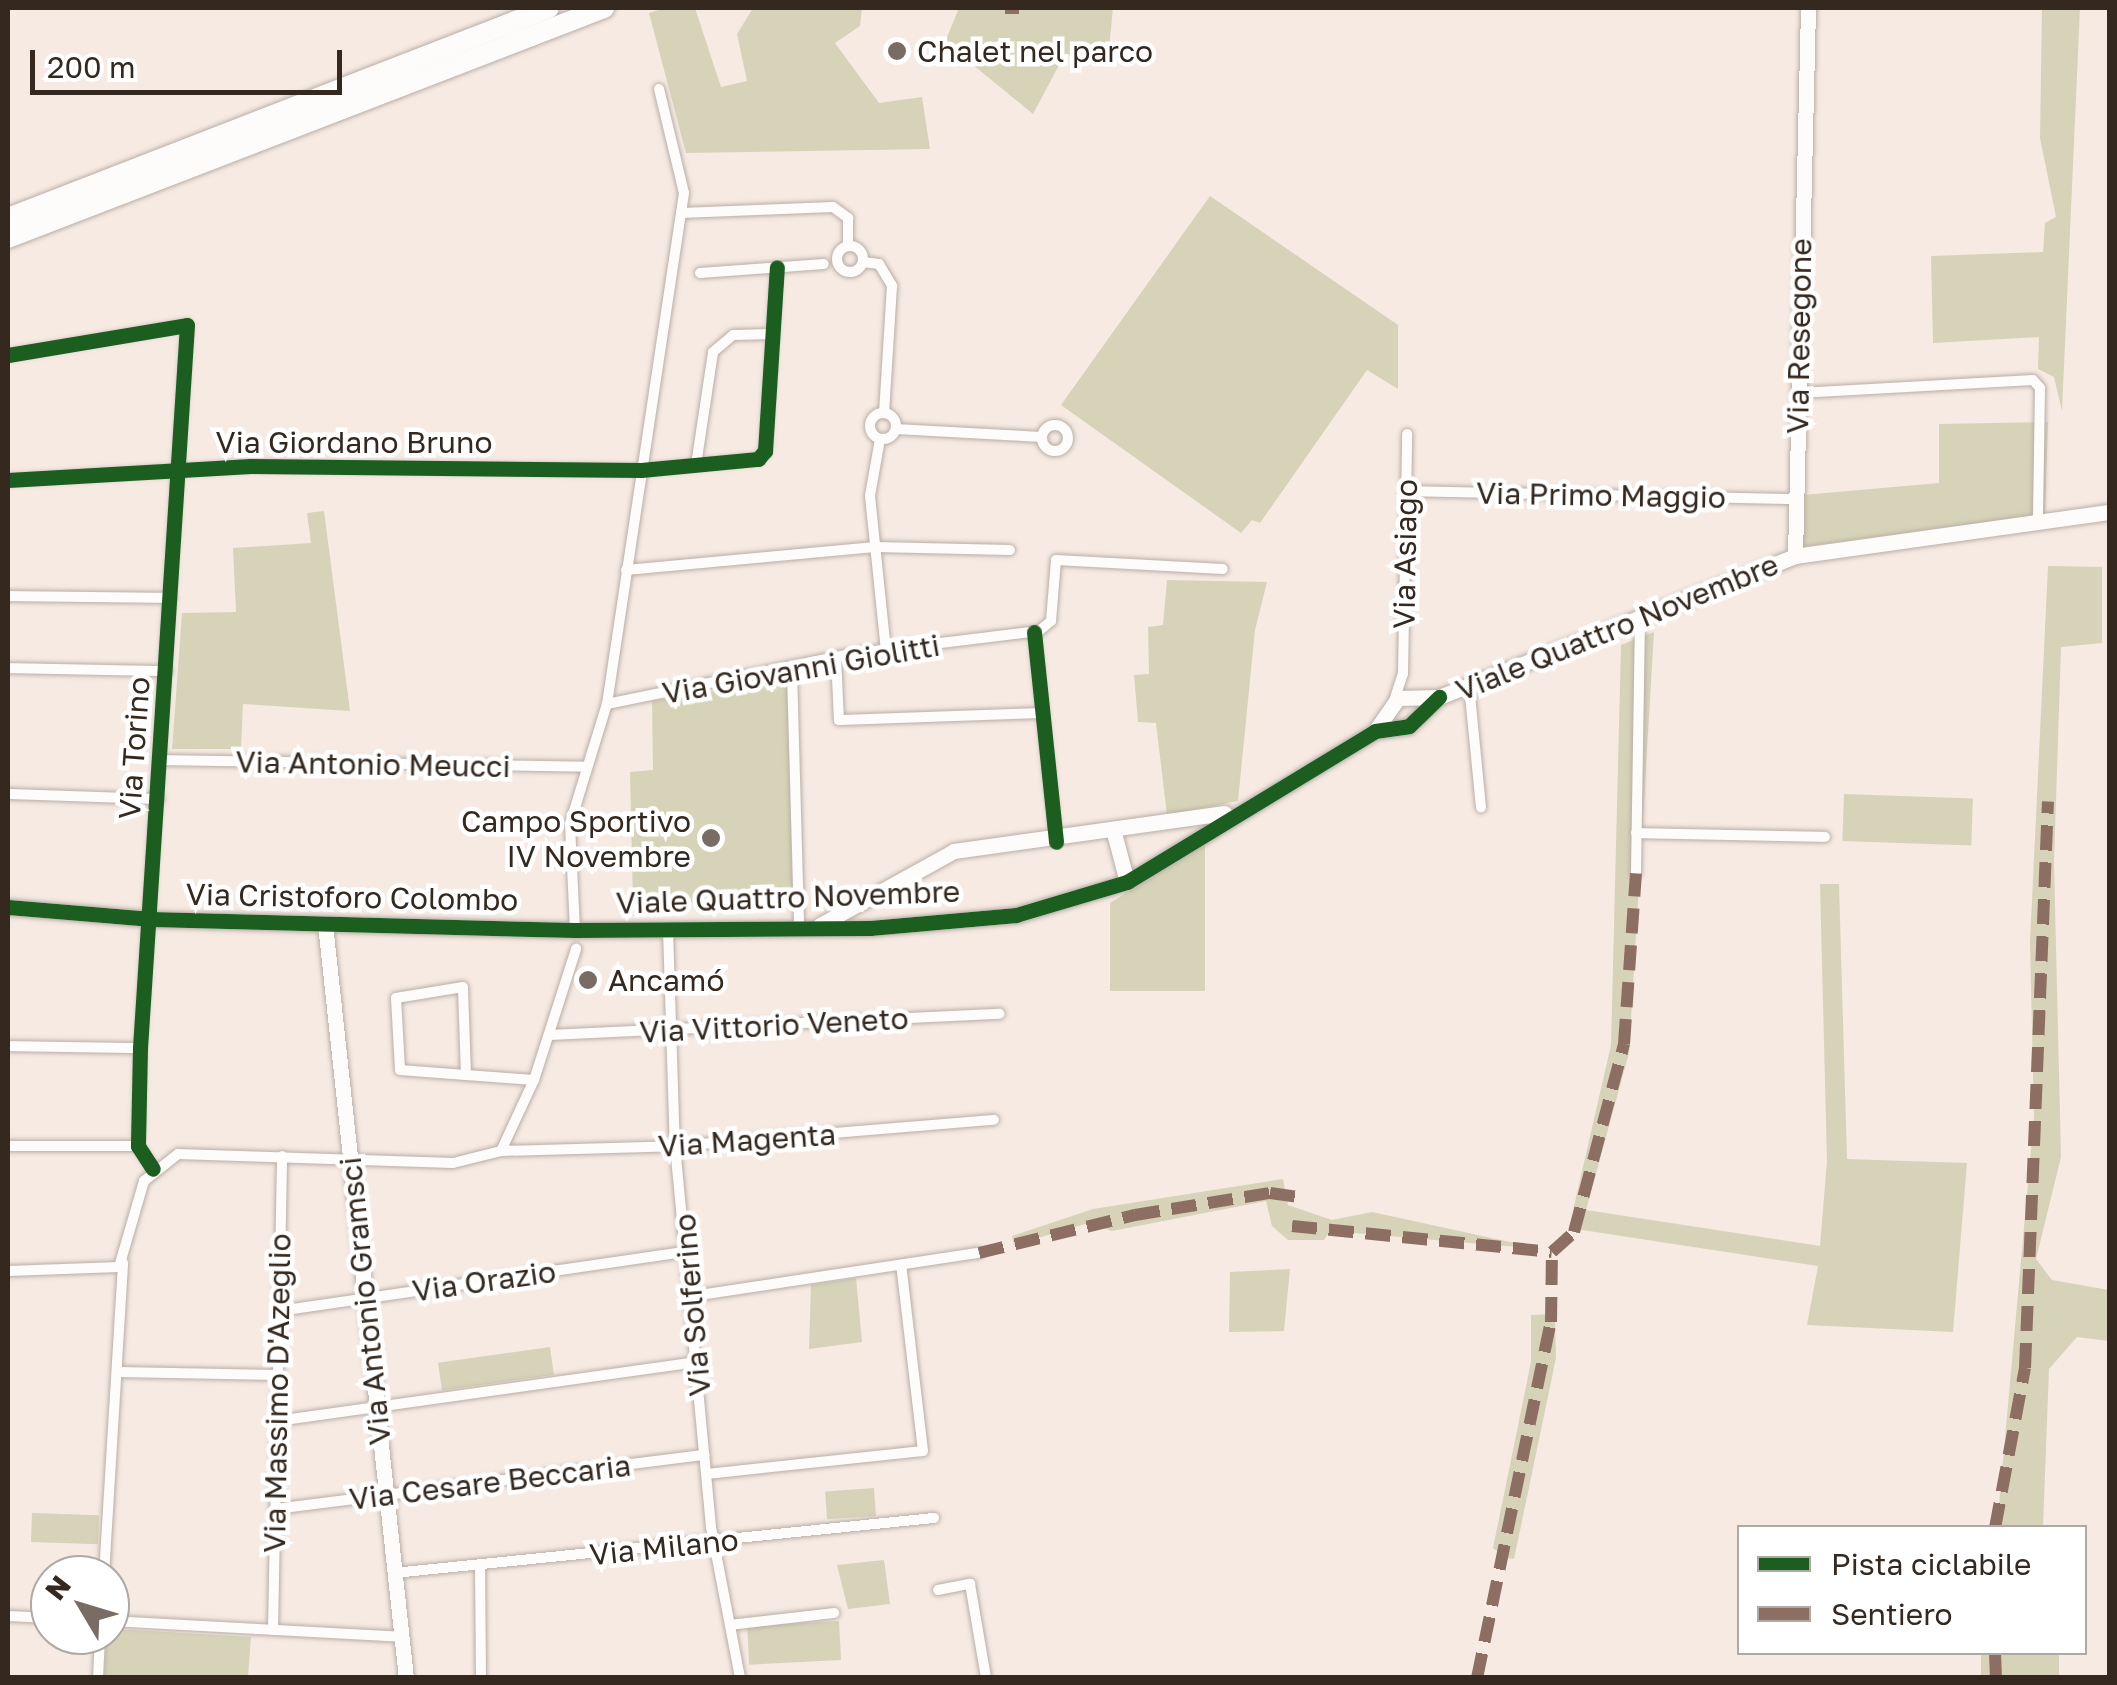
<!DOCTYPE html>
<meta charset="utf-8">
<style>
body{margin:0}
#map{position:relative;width:2117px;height:1685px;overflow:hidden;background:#f6eae3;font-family:"Golos Text",sans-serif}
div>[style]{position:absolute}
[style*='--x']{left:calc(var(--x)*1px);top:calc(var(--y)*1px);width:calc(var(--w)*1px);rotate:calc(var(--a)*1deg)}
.green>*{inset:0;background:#d7d3b8;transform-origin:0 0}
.roads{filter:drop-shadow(0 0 2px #b9aea6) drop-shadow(0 0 2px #b9aea6)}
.street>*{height:10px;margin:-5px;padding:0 5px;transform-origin:5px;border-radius:5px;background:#fefcfb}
.street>.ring{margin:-5px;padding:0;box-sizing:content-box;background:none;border:10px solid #fefcfb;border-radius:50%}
.secondary>*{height:15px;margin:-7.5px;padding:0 7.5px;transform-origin:7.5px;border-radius:7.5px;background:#fefcfb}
.highway>*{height:20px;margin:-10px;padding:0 10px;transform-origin:10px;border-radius:10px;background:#fefcfb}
.quiet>*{height:12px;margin-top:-6px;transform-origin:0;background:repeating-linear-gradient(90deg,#8d6e63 0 25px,transparent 0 37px)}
.cycleway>*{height:15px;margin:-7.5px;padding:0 7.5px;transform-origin:7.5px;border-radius:7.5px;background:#1b5e20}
.dots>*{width:28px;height:28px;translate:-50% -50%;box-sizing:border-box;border:5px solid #fff;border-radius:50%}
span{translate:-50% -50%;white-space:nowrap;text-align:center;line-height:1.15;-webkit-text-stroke:9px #fff;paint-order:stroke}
.poi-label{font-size:30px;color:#34281f}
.left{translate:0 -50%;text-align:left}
.right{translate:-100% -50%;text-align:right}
.street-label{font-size:30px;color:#34281f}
.frame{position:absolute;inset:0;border:10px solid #34281f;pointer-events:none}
.legend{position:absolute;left:1737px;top:1525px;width:350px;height:130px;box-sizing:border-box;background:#fff;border:2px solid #aea9a5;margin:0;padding:12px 18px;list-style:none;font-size:30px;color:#34281f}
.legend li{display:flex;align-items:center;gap:20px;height:50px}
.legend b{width:50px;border:2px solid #aea9a5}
.north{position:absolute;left:30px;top:1555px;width:100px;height:100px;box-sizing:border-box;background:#fff;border:2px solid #aea9a5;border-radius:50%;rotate:308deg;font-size:28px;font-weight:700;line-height:40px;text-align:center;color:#34281f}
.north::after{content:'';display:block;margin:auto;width:35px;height:45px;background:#786c64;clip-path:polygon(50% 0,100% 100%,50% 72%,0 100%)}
.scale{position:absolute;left:30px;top:50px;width:312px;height:45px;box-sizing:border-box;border:5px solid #34281f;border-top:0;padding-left:12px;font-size:30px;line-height:35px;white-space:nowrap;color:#34281f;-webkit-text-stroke:8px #fff;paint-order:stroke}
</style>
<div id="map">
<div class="green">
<div style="clip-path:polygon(665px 8px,695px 8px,721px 87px,747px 81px,737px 34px,753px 8px,862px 8px,860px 26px,835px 43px,879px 103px,922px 97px,930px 149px,686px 153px,649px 13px)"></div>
<div style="clip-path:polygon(959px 8px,1113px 8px,1108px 59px,1065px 54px,1033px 114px,945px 42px)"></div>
<div style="clip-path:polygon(2042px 8px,2080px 8px,2062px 411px,2054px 377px,2038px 369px,2039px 337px,1933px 343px,1931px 256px,2043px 252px,2045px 223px,2056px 217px,2040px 138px)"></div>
<div style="clip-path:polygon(1210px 196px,1398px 325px,1398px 389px,1367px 370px,1260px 523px,1252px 520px,1241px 533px,1061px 405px)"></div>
<div style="clip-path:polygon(2048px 422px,2045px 514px,1802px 547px,1803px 495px,1939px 483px,1939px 424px)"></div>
<div style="clip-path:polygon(324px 511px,350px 711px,243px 704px,241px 749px,172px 749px,182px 613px,236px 612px,233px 548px,311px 543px,307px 513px)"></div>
<div style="clip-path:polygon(2048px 566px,2102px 567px,2102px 643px,2061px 647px,2054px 863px,2061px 1157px,2036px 1259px,2052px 1280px,2109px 1290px,2109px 1341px,2077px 1337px,2049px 1369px,2043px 1527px,1997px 1527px,2034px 1116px,2030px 942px)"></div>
<div style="clip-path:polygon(1167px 580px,1267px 582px,1255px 630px,1238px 801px,1167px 815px,1156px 723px,1138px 722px,1134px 675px,1149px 674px,1148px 627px,1163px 625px)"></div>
<div style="clip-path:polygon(1654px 632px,1629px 1053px,1586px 1210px,1820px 1246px,1827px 1161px,1820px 884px,1839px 884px,1847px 1159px,1967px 1163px,1953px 1332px,1807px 1325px,1818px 1266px,1569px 1228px,1611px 1045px,1621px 645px)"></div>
<div style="clip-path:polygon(787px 680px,793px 903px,633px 904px,630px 772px,653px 770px,652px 701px)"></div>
<div style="left:1844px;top:794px;width:129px;height:47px;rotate:2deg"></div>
<div style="clip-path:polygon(1205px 844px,1205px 991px,1110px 991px,1110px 903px)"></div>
<div style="clip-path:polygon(1283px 1179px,1288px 1205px,1332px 1220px,1372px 1212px,1542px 1249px,1330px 1231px,1324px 1240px,1288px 1240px,1272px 1226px,1266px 1201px,1112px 1231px,1089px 1223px,1014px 1245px,1012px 1236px,1093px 1209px)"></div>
<div style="clip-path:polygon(1290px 1269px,1284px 1331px,1229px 1332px,1230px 1272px)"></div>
<div style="clip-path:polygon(856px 1278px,862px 1342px,809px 1349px,811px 1285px)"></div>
<div style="clip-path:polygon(1555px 1314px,1556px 1358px,1514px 1559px,1506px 1558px,1493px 1548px,1531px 1362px,1531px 1315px)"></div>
<div style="left:550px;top:1347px;width:28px;height:113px;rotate:82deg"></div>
<div style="left:874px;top:1488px;width:28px;height:49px;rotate:86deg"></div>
<div style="left:32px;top:1513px;width:67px;height:29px;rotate:2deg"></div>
<div style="clip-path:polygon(884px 1560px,890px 1604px,848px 1609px,837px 1565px)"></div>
<div style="left:839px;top:1621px;width:39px;height:92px;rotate:87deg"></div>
<div style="clip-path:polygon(115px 1629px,251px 1637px,248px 1677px,104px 1677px,107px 1635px)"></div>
<div style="left:1981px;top:1653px;width:78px;height:24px"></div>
</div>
<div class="roads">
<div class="street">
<div style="--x:681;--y:213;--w:152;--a:-2.3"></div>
<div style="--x:833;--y:207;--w:19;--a:36"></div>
<div style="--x:848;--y:218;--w:28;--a:90"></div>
<div class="ring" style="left:837px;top:246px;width:16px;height:16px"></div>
<div style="--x:863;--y:262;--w:16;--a:7"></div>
<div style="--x:879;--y:264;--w:26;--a:59"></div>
<div style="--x:892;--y:286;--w:127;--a:93.6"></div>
<div style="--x:700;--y:273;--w:124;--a:-4.2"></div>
<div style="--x:8;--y:355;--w:181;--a:-9.5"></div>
<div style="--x:187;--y:325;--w:725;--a:93.72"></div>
<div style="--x:140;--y:1048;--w:98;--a:91.2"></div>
<div style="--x:138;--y:1146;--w:27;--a:57"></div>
<div style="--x:1799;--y:393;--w:234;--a:-3.2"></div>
<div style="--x:2033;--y:380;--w:11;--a:49"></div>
<div style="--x:2040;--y:388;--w:133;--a:90.9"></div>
<div class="ring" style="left:870px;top:413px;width:16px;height:16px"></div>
<div class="ring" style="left:1042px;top:425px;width:16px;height:16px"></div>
<div style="--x:896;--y:429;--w:146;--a:3.1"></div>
<div style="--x:880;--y:439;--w:58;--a:100"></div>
<div style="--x:870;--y:496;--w:155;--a:84.1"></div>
<div style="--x:696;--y:465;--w:114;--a:-81.4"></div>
<div style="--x:713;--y:352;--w:26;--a:-40"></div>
<div style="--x:733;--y:335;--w:40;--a:-1.4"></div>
<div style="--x:8;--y:480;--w:243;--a:-3.3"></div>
<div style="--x:251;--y:466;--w:390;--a:0.6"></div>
<div style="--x:641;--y:470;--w:118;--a:-5.4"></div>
<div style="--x:758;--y:459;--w:11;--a:-49"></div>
<div style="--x:765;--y:451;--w:184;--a:-86.3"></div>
<div style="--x:1406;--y:491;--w:389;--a:1.2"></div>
<div style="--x:626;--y:570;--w:250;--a:-5.3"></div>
<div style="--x:875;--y:547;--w:135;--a:1.3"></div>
<div style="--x:8;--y:596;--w:163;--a:0.7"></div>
<div style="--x:1034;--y:632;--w:210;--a:84"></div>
<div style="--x:836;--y:657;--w:63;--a:87.3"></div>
<div style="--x:839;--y:720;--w:204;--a:-2"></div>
<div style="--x:8;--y:668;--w:159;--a:1.1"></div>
<div style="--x:792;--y:671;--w:258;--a:88.4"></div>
<div style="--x:1469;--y:685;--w:123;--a:84.4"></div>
<div style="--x:1394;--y:701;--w:28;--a:-72"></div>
<div style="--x:1403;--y:674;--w:240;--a:-89"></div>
<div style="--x:607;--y:704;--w:249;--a:-11.6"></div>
<div style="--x:851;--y:654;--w:189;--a:-7"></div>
<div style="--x:1039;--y:631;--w:16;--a:-40"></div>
<div style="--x:1051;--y:621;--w:61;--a:-85.3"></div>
<div style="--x:1056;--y:560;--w:167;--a:3.1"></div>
<div style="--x:161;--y:760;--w:424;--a:0.9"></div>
<div style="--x:8;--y:794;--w:151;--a:1.9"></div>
<div style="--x:1636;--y:833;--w:189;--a:1.2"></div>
<div style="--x:1636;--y:873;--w:256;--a:-89.1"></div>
<div style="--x:668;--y:929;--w:217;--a:88.2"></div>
<div style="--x:675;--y:1146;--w:383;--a:84.6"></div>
<div style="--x:711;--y:1527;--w:154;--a:79.1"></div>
<div style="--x:575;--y:930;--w:106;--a:-92.7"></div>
<div style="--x:570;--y:824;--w:126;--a:-72.9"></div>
<div style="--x:607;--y:704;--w:517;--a:-81.43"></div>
<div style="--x:684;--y:193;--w:107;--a:-103.5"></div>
<div style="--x:549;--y:1035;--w:451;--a:-2.7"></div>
<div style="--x:8;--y:1046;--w:132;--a:0.9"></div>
<div style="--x:466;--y:1075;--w:88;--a:-92"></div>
<div style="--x:463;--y:987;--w:68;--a:170.7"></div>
<div style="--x:396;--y:998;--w:72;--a:86.8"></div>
<div style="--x:400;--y:1070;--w:66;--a:4.3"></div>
<div style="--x:466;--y:1075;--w:68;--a:4.2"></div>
<div style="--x:8;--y:1146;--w:130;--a:0"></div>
<div style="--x:501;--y:1151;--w:174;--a:-1.6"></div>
<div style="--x:675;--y:1146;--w:320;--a:-4.7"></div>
<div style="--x:8;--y:1271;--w:111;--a:-2.1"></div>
<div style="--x:119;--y:1267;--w:90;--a:-73.8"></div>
<div style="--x:144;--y:1181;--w:43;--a:-38.5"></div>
<div style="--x:178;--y:1154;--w:275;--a:1.9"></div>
<div style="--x:453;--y:1163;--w:49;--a:-14"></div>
<div style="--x:501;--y:1151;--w:78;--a:-65.1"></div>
<div style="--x:534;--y:1080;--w:138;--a:-72.2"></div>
<div style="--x:693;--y:1296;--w:289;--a:-8.6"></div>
<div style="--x:279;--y:1311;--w:414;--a:-8.3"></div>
<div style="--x:118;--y:1372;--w:160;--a:1.1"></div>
<div style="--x:277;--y:1421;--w:426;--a:-8"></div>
<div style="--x:707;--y:1474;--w:217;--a:-6.1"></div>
<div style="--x:923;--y:1451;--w:187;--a:-96.7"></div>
<div style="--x:275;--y:1509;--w:433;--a:-7.2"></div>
<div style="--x:480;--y:1564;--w:114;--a:89.5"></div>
<div style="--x:394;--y:1573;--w:543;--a:-5.82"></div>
<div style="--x:104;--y:1575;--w:313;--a:-86.5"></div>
<div style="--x:938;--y:1590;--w:33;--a:-11"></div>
<div style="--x:970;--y:1584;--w:95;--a:80.3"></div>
<div style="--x:8;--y:1616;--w:42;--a:2.7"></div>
<div style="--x:110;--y:1621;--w:291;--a:3.1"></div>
<div style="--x:730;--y:1625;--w:105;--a:-6.6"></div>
<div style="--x:273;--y:1630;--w:474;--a:-88.9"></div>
<div style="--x:98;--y:1678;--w:43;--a:-87.3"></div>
</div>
<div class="secondary">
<div style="--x:1795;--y:556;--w:548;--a:-88.64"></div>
<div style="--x:1375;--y:731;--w:40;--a:-55.1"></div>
<div style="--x:1398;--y:698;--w:41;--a:-1.4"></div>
<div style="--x:1439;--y:697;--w:383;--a:-21.6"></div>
<div style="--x:1795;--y:556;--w:318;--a:-8"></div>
<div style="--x:1114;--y:833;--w:51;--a:75.1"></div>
<div style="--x:8;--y:907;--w:144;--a:4.8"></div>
<div style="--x:151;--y:919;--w:424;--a:1.5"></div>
<div style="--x:575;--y:930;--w:295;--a:-0.4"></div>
<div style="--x:870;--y:928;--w:147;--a:-5.1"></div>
<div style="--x:1016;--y:915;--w:116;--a:-16.6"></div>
<div style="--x:1127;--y:882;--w:290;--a:-31.3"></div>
<div style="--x:1375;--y:731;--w:34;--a:-8"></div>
<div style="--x:1409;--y:726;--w:42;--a:-44"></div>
<div style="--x:325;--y:924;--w:758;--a:83.87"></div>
<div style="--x:820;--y:925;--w:153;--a:-28.9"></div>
<div style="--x:954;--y:851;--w:273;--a:-8"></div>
</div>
<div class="highway">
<div style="--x:8;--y:218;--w:580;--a:-21.21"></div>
<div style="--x:8;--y:238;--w:639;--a:-21.1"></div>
</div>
</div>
<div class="quiet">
<div style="--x:1005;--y:8;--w:14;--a:0"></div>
<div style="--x:1292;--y:1226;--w:261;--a:5.7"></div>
<div style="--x:1552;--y:1252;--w:30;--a:-42"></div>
<div style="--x:1574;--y:1232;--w:195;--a:-75.1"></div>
<div style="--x:1624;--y:1044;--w:171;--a:-86"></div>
<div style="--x:979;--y:1253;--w:161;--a:-13.7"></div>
<div style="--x:1135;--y:1215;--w:137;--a:-9.3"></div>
<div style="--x:1270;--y:1193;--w:28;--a:8"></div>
<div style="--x:1995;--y:1528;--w:163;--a:-79.4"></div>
<div style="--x:2025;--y:1368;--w:567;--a:-87.68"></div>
<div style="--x:1995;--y:1652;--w:26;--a:88"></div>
<div style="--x:1477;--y:1678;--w:364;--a:-78.3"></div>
<div style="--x:1551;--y:1322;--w:70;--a:-89.2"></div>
</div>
<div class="cycleway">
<div style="--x:8;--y:355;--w:181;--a:-9.5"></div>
<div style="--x:187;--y:325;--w:725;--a:93.72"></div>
<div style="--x:140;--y:1048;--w:98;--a:91.2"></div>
<div style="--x:138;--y:1146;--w:27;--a:57"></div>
<div style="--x:8;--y:480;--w:243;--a:-3.3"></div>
<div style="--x:251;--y:466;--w:390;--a:0.6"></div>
<div style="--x:641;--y:470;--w:118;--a:-5.4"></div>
<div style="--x:758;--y:459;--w:11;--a:-49"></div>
<div style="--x:765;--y:451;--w:184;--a:-86.3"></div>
<div style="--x:1034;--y:632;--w:211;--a:84"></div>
<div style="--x:8;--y:907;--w:144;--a:4.8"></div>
<div style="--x:151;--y:919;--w:424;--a:1.5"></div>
<div style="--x:575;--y:930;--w:295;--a:-0.4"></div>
<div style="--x:870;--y:928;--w:147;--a:-5.1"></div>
<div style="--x:1016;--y:915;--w:116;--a:-16.6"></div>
<div style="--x:1127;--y:882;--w:290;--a:-31.3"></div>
<div style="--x:1375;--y:731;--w:34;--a:-8"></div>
<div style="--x:1409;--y:726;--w:42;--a:-44"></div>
</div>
<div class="dots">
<div style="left:897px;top:51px;background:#786c64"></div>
<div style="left:711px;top:838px;background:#786c64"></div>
<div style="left:588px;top:980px;background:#786c64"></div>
</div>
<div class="poi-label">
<span class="left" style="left:917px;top:51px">Chalet nel parco</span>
<span class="right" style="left:691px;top:838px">Campo Sportivo<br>IV Novembre</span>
<span class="left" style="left:608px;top:980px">Ancamó</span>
</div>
<div class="street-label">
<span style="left:1799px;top:336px;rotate:-89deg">Via Resegone</span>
<span style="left:354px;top:442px">Via Giordano Bruno</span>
<span style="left:1601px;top:495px;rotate:1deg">Via Primo Maggio</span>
<span style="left:1405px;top:554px;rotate:-89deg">Via Asiago</span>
<span style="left:1617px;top:627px;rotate:-22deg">Viale Quattro Novembre</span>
<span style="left:801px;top:669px;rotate:-10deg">Via Giovanni Giolitti</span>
<span style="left:134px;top:748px;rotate:-86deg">Via Torino</span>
<span style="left:373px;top:764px;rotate:1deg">Via Antonio Meucci</span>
<span style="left:352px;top:897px;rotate:1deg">Via Cristoforo Colombo</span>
<span style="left:788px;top:897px;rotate:-2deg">Viale Quattro Novembre</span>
<span style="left:774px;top:1025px;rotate:-3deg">Via Vittorio Veneto</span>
<span style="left:747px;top:1140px;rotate:-4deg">Via Magenta</span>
<span style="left:484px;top:1281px;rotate:-8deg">Via Orazio</span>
<span style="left:365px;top:1301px;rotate:-96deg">Via Antonio Gramsci</span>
<span style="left:692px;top:1305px;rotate:-95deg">Via Solferino</span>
<span style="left:277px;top:1393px;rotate:-89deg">Via Massimo D'Azeglio</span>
<span style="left:490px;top:1482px;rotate:-7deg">Via Cesare Beccaria</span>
<span style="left:664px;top:1547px;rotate:-6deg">Via Milano</span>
</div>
<div class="frame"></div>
<ul class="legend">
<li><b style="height:12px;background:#1b5e20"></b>Pista ciclabile</li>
<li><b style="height:12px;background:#8d6e63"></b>Sentiero</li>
</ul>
<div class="north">N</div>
<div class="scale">200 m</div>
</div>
